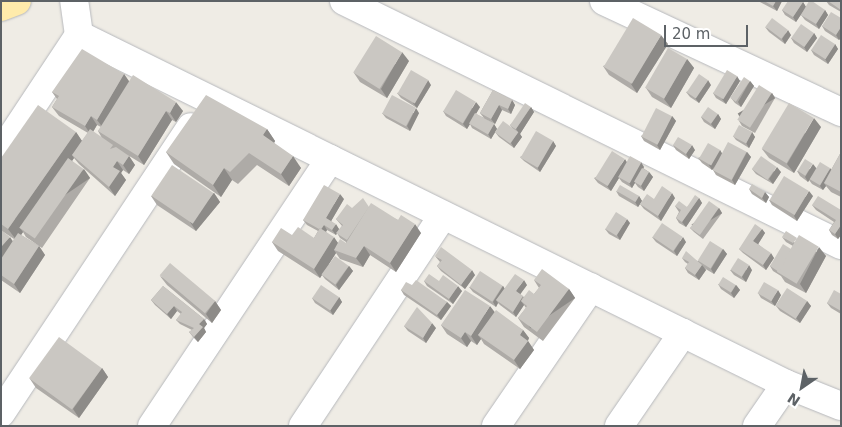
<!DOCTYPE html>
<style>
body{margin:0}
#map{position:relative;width:842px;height:427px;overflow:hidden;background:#efece5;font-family:"DejaVu Sans",sans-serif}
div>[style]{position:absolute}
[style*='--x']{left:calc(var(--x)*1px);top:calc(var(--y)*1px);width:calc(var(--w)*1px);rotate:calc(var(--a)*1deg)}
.roads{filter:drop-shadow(0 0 1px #b6b8bc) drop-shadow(0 0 1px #b6b8bc)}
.street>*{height:28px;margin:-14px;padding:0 14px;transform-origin:14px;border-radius:14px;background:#fff}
.primary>*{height:28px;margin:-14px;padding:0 14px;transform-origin:14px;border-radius:14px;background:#ffebab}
.wall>*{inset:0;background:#aeaba7}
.shaded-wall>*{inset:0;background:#8d8b88;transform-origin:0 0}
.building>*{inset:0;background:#cac7c2;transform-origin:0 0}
span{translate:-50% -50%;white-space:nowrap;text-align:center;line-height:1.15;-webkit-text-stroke:4px #fff;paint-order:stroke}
.frame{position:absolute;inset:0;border:2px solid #5d6266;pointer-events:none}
.north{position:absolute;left:777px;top:362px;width:50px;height:50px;-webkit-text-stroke:4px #fff;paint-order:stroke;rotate:213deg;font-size:14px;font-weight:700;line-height:20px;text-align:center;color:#5d6266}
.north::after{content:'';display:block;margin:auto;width:18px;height:22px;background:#5d6266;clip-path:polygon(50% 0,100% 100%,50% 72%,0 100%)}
.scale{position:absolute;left:664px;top:25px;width:84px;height:22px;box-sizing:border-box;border:2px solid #5d6266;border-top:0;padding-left:6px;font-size:15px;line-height:18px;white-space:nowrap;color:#5d6266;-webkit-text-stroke:4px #fff;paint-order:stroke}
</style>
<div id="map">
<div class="roads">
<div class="street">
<div style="--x:344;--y:1;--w:554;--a:26.15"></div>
<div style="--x:604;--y:1;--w:262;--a:25.1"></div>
<div style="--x:79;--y:35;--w:788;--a:26.27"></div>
<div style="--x:786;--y:384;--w:59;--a:21.8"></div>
<div style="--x:1;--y:153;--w:141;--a:-56.5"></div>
<div style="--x:79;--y:35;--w:34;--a:-98"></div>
<div style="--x:1;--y:413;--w:343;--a:-56.4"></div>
<div style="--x:152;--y:426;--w:321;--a:-56.3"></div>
<div style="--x:303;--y:426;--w:253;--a:-56.4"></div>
<div style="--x:496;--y:426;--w:168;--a:-55.6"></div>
<div style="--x:619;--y:426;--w:113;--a:-55.5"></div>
<div style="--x:757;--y:426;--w:51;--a:-55.4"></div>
</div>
<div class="primary">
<div style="--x:1;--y:7;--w:17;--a:-21"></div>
</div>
</div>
<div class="wall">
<div style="clip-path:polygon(758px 1px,782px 1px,777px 11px)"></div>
<div style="clip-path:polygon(826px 1px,841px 1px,841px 12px,829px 5px)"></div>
<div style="clip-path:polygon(803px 2px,806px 7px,825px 10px,828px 15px,819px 29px,805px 20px,801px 15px,804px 10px,796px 22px,785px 15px,782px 10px)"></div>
<div style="clip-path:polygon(841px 18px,841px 38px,839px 40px,825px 31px,822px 26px)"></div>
<div style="clip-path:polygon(765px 27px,791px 35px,785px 44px,769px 32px)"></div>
<div style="clip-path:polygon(814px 33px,817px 38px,807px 52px,794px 43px,791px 38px)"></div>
<div style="clip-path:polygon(668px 44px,637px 93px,609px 75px,603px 66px)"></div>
<div style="clip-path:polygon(835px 44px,838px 49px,828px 64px,814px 55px,811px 50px)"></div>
<div style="clip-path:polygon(687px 59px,694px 68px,671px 108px,652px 97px,646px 88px)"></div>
<div style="clip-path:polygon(409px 61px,387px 98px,360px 82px,354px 73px)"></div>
<div style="clip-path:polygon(evenodd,124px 74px,129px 81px,183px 111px,176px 122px,172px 120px,144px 165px,126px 154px,129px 156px,135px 165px,129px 174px,123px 170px,121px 173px,126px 180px,115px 196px,79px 164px,74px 158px,72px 161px,90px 178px,42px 248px,26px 237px,23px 232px,21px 235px,39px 246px,45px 255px,20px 293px,1px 280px,1px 158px,76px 132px,82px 141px,88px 133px,59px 116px,52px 107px,57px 99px,52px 92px,124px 74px,97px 125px,101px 127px,98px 131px,102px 138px,93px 132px,97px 125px,124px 74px,2px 231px,14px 239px,13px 242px,2px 231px)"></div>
<div style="clip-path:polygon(740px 81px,726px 104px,716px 98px,713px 93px)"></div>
<div style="clip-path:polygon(750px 81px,754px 86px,741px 107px,735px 103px,731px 98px)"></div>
<div style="clip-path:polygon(431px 85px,417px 108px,401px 98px,397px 93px)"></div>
<div style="clip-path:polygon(711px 85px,699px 103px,690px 97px,686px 92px)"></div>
<div style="clip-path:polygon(493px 90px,512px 100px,515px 105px,511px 114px,502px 110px,495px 124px,485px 119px,494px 124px,497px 129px,491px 139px,472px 128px,470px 124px,467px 129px,446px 116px,443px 111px,480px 107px,476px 114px,484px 118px,480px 113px)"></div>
<div style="clip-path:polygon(772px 93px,775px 98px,755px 133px,742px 126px,739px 121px)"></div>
<div style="clip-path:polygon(531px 107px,534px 112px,520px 134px,522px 137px,514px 148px,499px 137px,495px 132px,512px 128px,510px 125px)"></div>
<div style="clip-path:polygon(382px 113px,419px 113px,410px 131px,386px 118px)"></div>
<div style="clip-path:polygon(718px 114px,721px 119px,715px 129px,704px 122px,701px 117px)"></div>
<div style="clip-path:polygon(672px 116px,676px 121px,660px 150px,644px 141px,641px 136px)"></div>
<div style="clip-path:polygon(821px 127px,794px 173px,769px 158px,762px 149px)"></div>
<div style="clip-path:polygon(267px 129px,275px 141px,274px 143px,301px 168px,289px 186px,257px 165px,238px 184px,232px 180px,221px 197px,174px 164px,166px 152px)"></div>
<div style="clip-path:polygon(752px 132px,755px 137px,749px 148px,736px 140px,733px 136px)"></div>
<div style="clip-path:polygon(553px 141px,556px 146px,540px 172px,524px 161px,520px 157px)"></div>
<div style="clip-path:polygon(673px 145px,695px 150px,689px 159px,676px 150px)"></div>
<div style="clip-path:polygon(720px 150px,722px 154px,747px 152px,751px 157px,735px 185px,716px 175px,713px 170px,714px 169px,712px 170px,702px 163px,698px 158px)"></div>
<div style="clip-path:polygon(841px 152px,841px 197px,831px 192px,826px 186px,823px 190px,812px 184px,809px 180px,808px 182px,800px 176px,797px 171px,816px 168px,831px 170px)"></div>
<div style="clip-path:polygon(627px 162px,644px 167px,643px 168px,649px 172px,653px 177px,644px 191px,638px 187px,635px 183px,632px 188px,622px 182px,619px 178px,611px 191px,598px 183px,594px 178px)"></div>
<div style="clip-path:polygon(752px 169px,781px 172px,773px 184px,756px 174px)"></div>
<div style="clip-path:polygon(749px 189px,765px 192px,769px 197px,766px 203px,752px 194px)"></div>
<div style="clip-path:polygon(616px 191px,639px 196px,642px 201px,638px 207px,619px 196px)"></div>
<div style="clip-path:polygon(214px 193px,220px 202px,196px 231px,157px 205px,151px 196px)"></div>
<div style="clip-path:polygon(813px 196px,797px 221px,772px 205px,769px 200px)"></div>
<div style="clip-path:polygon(675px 198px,661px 221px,644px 209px,640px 204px,654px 199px)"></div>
<div style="clip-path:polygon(699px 198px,702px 203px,686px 227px,679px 223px,676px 218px,679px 212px,675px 206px,687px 207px)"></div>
<div style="clip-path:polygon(evenodd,344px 199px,331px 221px,339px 229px,337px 232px,342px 226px,336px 219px,352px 208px,369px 207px,398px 220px,421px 233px,396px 272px,370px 255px,363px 267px,340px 259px,336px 253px,329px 264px,349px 266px,353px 271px,339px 290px,325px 279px,322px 275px,320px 278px,278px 251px,272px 242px,292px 235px,314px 238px,318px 231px,307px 225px,303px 220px,344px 199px,327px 230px,336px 235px,337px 233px,340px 238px,346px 242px,346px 243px,338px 243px,326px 232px,327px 230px)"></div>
<div style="clip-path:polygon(812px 205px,841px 210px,841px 235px,838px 239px,832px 235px,829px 230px,834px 222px,816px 210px)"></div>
<div style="clip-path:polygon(719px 208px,722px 213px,703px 239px,694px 232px,690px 228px)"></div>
<div style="clip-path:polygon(630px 223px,620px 240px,609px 234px,605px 229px)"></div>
<div style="clip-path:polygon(762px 229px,765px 233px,758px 244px,774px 258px,766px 270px,743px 253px,739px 249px)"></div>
<div style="clip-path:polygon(652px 237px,686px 242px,677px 256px,656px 242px)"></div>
<div style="clip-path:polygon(782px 237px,826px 256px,806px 293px,785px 282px,781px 276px,773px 271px,770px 266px,791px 249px,793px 246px,786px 242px)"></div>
<div style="clip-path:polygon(723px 249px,727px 254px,714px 274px,704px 268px,706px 270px,699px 280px,688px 273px,685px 268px,688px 264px,685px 262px,682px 258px,698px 261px)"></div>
<div style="clip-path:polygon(435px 256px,475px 275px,465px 289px,441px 271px,437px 266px,440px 262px)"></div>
<div style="clip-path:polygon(730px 270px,752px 270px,746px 282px,734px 275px)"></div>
<div style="clip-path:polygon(160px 276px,215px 301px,221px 310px,212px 323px,167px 285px)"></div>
<div style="clip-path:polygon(534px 280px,569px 289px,575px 298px,543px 341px,524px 327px,518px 318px,526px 308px,524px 305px,516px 317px,500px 305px,498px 303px,496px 307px,473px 292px,469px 287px,503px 286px,505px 289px,527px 285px,520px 294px,524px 297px,534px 294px,539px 288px)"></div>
<div style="clip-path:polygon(424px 281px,439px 281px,462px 291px,453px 304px,427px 286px)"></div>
<div style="clip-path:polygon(718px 284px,736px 285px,740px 290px,734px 298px,721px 289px)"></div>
<div style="clip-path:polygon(412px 285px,447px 302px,451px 306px,441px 320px,404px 295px,401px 290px)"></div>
<div style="clip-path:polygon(163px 286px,204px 319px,207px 324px,204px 328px,206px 332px,198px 342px,193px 337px,189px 332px,192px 330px,180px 324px,176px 320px,181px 314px,177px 311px,171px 319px,155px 305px,151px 300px)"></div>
<div style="clip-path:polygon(758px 293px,781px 295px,775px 306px,761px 298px)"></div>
<div style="clip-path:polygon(841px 294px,841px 314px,831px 308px,827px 303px)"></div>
<div style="clip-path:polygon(339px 297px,342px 302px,333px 315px,315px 303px,312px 298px)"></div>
<div style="clip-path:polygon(807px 301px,811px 306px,800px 323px,780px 311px,776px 306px)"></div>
<div style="clip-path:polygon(494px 312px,523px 330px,529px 338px,528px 341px,534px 350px,520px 369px,484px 344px,481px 339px,477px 345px,471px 341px,467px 347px,447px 334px,441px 325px)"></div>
<div style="clip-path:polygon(404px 326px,436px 328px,426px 343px,408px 331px)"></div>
<div style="clip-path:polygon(102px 368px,108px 377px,79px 418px,36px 388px,30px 379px)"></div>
</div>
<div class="shaded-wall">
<div style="clip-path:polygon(776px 1px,782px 1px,777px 11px,773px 6px)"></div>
<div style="clip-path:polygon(803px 2px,806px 7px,796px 22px,793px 17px)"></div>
<div style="clip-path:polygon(825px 10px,828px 15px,819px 29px,816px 24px)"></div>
<div style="clip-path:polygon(841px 27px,841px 38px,839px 40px,836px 35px)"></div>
<div style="clip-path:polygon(788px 30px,791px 35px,785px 44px,782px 39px)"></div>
<div style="clip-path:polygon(814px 33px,817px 38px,807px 52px,804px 47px)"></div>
<div style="clip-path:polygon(661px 35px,668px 44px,637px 93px,631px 84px)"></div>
<div style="clip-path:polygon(835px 44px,838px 49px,828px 64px,825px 59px)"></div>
<div style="clip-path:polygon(402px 52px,409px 61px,387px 98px,381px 89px)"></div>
<div style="clip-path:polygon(687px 59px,694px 68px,671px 108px,664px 99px)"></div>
<div style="clip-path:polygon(124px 74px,130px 83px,104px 129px,97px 120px)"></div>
<div style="clip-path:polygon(737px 76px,740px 81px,726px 104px,722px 99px)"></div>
<div style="clip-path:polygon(428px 80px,431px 85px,417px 108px,413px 103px)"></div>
<div style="clip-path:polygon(708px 80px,711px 85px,699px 103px,695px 98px)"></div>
<div style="clip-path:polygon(750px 81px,754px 86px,741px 107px,738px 102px)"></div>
<div style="left:772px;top:93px;width:6px;height:40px;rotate:59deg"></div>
<div style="clip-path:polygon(512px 100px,515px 105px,511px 114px,508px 109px)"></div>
<div style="clip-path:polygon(176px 102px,183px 111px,176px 122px,170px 113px)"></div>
<div style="clip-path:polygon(476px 102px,480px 107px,467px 129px,463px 124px)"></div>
<div style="clip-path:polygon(499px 105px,502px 110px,495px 124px,491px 119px)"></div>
<div style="clip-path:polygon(531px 107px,534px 112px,520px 134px,522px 137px,514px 148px,511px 143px,518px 132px,516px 129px)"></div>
<div style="clip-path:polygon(416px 108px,419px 113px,410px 131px,407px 126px)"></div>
<div style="clip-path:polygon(166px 111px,172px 120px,144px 165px,138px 156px)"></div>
<div style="clip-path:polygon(718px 114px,721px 119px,715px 129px,711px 124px)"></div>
<div style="clip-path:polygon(91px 116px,97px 125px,91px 135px,85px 126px)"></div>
<div style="clip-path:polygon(672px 116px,676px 121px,660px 150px,657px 145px)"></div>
<div style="clip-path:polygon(814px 118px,821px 127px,794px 173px,787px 164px)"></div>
<div style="clip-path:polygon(494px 124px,497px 129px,491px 139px,488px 134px)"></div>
<div style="clip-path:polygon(267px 129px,275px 141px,272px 147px,263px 135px)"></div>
<div style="clip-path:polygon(76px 132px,84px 144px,72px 155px,74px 158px,24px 231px,20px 228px,23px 232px,17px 241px,8px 229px)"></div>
<div style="clip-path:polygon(752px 132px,755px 137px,749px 148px,746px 143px)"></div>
<div style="clip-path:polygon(553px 141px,556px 146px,540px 172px,537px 167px)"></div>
<div style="clip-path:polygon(692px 145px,695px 150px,689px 159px,686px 154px)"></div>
<div style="clip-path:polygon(720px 150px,723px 155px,712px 170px,709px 165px)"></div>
<div style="clip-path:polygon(747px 152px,751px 157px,735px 185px,732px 180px)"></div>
<div style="clip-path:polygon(129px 156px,135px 165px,129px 174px,123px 165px)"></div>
<div style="clip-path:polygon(293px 156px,301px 168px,289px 186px,281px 174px)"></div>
<div style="clip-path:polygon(625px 159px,628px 164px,618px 177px,619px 178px,611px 191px,607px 186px)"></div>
<div style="clip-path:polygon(117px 161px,123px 170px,121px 173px,126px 180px,115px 196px,109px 187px,113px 167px)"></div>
<div style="clip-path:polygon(641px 162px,644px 167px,632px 188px,629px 183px)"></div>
<div style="clip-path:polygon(813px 164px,817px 169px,808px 182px,805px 177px)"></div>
<div style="clip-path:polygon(777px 167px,781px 172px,773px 184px,769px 179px)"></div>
<div style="clip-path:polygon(224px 168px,232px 180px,221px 197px,213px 185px)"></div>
<div style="clip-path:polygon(830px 168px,834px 173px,824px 183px,826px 186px,823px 190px,820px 186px)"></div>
<div style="left:84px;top:169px;width:11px;height:85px;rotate:56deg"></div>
<div style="clip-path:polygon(649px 172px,653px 177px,644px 191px,641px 186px)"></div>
<div style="clip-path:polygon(809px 191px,813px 196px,797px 221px,794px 216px)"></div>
<div style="clip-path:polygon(765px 192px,769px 197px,766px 203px,762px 198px)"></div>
<div style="clip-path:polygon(214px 193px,220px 202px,196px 231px,190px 222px)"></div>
<div style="clip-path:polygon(672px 193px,675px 198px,661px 221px,658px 216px)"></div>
<div style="clip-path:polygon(340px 194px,344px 199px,330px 223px,326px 218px)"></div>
<div style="clip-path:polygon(639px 196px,642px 201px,638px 207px,635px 202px)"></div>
<div style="clip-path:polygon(699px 198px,702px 203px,686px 227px,682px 222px)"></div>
<div style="left:719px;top:208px;width:6px;height:32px;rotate:59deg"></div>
<div style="clip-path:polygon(627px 219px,630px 223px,620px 240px,617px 235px)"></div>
<div style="clip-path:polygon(336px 224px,339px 229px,336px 235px,332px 230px)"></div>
<div style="clip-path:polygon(415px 224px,421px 233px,396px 272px,390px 263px)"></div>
<div style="clip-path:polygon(324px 225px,327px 230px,324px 235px,321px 230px)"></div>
<div style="clip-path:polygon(841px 225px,841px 235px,838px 239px,835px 234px)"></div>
<div style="clip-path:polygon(762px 229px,765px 233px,757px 246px,753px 241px)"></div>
<div style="clip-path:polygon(10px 237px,16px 246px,1px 260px,1px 247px)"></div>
<div style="clip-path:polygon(334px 237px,340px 246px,334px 250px,336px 253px,320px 278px,314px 269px)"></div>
<div style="clip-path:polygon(683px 237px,686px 242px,677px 256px,674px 251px)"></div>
<div style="clip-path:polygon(39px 246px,45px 255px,20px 293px,14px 284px)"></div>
<div style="clip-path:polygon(364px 246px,370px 255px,363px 267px,356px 258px)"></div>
<div style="clip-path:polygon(819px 247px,826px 256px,806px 293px,800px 284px)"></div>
<div style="clip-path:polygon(723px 249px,727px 254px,714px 274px,711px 269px)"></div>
<div style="clip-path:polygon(771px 253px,774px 258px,766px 270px,763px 265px)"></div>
<div style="clip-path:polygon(702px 265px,706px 270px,699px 280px,695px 275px)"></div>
<div style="clip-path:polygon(749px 265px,752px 270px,746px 282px,742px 277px)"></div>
<div style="clip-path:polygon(349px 266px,353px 271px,339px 290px,336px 285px)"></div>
<div style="clip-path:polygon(472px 270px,475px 275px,465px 289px,461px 285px)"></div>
<div style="clip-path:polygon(524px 280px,527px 285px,519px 296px,516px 291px)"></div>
<div style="clip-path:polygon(736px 285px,740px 290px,734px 298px,731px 293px)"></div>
<div style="clip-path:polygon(458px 286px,462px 291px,453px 304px,449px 299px)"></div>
<div style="clip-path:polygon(503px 286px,506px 291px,496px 300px,498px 303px,496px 307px,493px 302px)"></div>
<div style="left:569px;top:289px;width:11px;height:54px;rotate:56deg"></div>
<div style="clip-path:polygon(778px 290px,781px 295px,775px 306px,771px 301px)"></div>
<div style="clip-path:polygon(523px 296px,521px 301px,524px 305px,516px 317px,513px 312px)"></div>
<div style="clip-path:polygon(339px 297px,342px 302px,333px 315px,330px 310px)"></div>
<div style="clip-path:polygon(215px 301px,221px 310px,212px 323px,206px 314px)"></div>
<div style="clip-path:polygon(807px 301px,811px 306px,800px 323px,796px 318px)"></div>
<div style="clip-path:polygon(447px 302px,451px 306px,441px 320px,437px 315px)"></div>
<div style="clip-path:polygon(174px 306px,177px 311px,171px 319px,167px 314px)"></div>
<div style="clip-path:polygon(490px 306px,497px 315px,478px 335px,481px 339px,477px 345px,471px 336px)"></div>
<div style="clip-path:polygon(204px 319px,207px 324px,204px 328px,206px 332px,198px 342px,194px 337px,199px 324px)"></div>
<div style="clip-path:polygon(432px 323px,436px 328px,426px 343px,423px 338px)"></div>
<div style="clip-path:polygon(523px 330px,529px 338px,527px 342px,528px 341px,534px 350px,520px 369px,514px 360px,520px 335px)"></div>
<div style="clip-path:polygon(465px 332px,471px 341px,467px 347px,461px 338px)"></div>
<div style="clip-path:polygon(102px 368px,108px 377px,79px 418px,73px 409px)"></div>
</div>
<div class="building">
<div style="clip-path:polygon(764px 1px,776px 1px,773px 6px)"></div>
<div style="clip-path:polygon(788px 1px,801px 1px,803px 2px,793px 17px,782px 10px)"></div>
<div style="clip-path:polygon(809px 1px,812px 1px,825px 10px,816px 24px,801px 15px)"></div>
<div style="clip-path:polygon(828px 1px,841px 1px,841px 10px)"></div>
<div style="clip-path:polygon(831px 12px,841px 18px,841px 27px,836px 35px,822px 26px)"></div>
<div style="left:633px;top:18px;width:33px;height:57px;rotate:31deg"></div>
<div style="left:772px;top:18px;width:20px;height:11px;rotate:37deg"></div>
<div style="left:801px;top:24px;width:16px;height:17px;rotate:35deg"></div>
<div style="left:821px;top:35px;width:17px;height:18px;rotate:33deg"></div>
<div style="left:376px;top:36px;width:31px;height:43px;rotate:32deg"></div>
<div style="left:668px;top:48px;width:22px;height:46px;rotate:30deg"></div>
<div style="clip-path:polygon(82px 49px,124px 74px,97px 120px,91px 116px,85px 126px,52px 107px,59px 96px,52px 92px)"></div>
<div style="left:411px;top:70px;width:20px;height:27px;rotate:30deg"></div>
<div style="left:727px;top:70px;width:12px;height:27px;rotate:31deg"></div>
<div style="left:699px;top:74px;width:11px;height:22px;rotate:34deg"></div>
<div style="clip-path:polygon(133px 75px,176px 102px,170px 113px,166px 111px,138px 156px,98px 131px)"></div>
<div style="left:744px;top:77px;width:7px;height:25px;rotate:34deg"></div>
<div style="left:759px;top:85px;width:15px;height:41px;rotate:32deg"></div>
<div style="left:456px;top:90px;width:23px;height:25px;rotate:31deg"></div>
<div style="clip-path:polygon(493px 90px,512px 100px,508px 109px,499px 105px,491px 119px,480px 113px)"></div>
<div style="clip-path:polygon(206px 95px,267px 129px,263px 135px,293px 156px,281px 174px,249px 153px,230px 172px,224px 168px,213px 185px,166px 152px)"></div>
<div style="left:392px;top:95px;width:27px;height:21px;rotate:28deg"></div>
<div style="left:525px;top:103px;width:7px;height:27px;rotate:34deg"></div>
<div style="left:789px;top:103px;width:29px;height:53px;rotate:31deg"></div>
<div style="clip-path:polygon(38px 105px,76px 132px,8px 229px,1px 224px,1px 158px)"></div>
<div style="left:708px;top:107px;width:12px;height:12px;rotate:35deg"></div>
<div style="left:656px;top:108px;width:18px;height:32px;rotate:27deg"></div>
<div style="left:475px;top:113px;width:22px;height:12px;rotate:30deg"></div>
<div style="left:503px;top:121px;width:19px;height:14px;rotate:36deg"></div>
<div style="left:739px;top:125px;width:15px;height:13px;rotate:28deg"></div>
<div style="clip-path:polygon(90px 129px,113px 145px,110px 149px,116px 147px,129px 156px,123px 165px,117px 161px,113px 167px,120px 171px,109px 187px,72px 155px)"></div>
<div style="left:536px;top:131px;width:20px;height:31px;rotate:30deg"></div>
<div style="clip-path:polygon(678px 137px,692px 145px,686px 154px,673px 145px)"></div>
<div style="left:728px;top:142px;width:21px;height:32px;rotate:28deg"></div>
<div style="left:708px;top:143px;width:14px;height:18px;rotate:30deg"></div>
<div style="left:612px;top:151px;width:15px;height:32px;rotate:32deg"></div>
<div style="clip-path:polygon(841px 152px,841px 192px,824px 183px)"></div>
<div style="left:630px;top:156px;width:13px;height:24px;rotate:29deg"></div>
<div style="left:761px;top:156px;width:19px;height:16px;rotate:35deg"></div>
<div style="left:68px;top:158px;width:19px;height:85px;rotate:35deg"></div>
<div style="left:805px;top:159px;width:9px;height:14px;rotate:32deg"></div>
<div style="left:820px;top:162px;width:12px;height:20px;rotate:31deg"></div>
<div style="left:172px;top:165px;width:50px;height:37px;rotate:34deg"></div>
<div style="left:642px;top:168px;width:8px;height:16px;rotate:30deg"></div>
<div style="left:784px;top:176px;width:29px;height:28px;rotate:31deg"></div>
<div style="clip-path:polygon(752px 184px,765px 192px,762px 198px,749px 189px)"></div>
<div style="clip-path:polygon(324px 185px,340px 194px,326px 218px,336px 224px,332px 230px,324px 225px,321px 229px,320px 228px,319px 229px,303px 220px)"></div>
<div style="left:620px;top:185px;width:22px;height:7px;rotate:30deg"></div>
<div style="clip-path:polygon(662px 186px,672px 193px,658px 216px,640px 204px,647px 194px,654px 199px)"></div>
<div style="clip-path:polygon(695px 195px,699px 198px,682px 222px,676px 218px,681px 210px,675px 206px,679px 201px,687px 207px)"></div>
<div style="clip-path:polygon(818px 196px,841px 210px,841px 225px,835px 234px,829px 230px,836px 220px,812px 205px)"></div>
<div style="clip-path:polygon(363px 198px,369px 207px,347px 240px,336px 233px,343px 225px,336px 219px,347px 204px,352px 208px)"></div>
<div style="left:709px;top:201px;width:12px;height:33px;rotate:35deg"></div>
<div style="clip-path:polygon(371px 203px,398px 220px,401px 215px,415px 224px,390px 263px,364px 246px,356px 258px,334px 250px,340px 239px,346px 243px)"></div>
<div style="left:616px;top:212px;width:13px;height:20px;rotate:32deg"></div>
<div style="left:662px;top:223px;width:25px;height:17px;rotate:34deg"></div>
<div style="clip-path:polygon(755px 224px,762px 229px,753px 241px,771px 253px,763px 265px,739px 249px)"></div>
<div style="clip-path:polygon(298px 227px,314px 238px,320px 228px,334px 237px,314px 269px,272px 242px,281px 228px,292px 235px)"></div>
<div style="clip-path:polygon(1px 230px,10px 237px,1px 247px)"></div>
<div style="clip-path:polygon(786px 231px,797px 238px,793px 243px,782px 237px)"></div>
<div style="clip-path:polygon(18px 233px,39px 246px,14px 284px,1px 275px,1px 259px)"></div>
<div style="left:799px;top:235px;width:23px;height:43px;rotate:31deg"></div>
<div style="left:710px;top:241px;width:15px;height:23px;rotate:32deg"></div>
<div style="clip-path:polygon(783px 244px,791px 249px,779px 272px,770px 266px)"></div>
<div style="clip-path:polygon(441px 247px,472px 270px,461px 285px,437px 266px,442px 260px,435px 256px)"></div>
<div style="clip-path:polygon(686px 251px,702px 265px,695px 275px,685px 268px,689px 262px,682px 258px)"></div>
<div style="left:335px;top:256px;width:17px;height:23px;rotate:36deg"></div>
<div style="left:738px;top:258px;width:13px;height:14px;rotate:32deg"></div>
<div style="left:170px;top:263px;width:59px;height:16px;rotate:40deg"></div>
<div style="clip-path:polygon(542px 269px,569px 289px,537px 332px,518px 318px,527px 306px,521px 301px,529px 290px,534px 294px,541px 285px,534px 280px)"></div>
<div style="left:480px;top:271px;width:27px;height:19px;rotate:33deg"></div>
<div style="clip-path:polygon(429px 274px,439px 281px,443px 275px,458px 286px,449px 299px,424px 281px)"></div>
<div style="clip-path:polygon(515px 274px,524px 280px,516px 291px,523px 296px,513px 312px,496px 300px)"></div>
<div style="left:723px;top:277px;width:15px;height:9px;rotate:32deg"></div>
<div style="clip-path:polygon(416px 280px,447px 302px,437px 315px,401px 290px,406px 282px,412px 285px)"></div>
<div style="left:764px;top:282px;width:16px;height:13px;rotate:30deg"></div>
<div style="left:321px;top:285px;width:22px;height:16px;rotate:34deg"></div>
<div style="clip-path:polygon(163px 286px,204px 319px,199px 324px,203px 327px,194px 337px,189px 332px,194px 328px,176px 320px,182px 312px,174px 306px,167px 314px,151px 300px)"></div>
<div style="left:787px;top:288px;width:24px;height:21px;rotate:33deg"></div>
<div style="clip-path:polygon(465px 290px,490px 306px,471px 336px,465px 332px,461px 338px,441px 325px)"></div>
<div style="clip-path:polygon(834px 290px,841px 294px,841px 311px,827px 303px)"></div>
<div style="clip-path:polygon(417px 307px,432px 323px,423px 338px,404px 326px)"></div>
<div style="clip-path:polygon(496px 310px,523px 330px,520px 335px,528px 341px,514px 360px,478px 335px)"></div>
<div style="left:59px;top:337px;width:53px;height:51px;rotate:36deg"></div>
</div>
<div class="frame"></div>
<div class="north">N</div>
<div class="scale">20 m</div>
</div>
